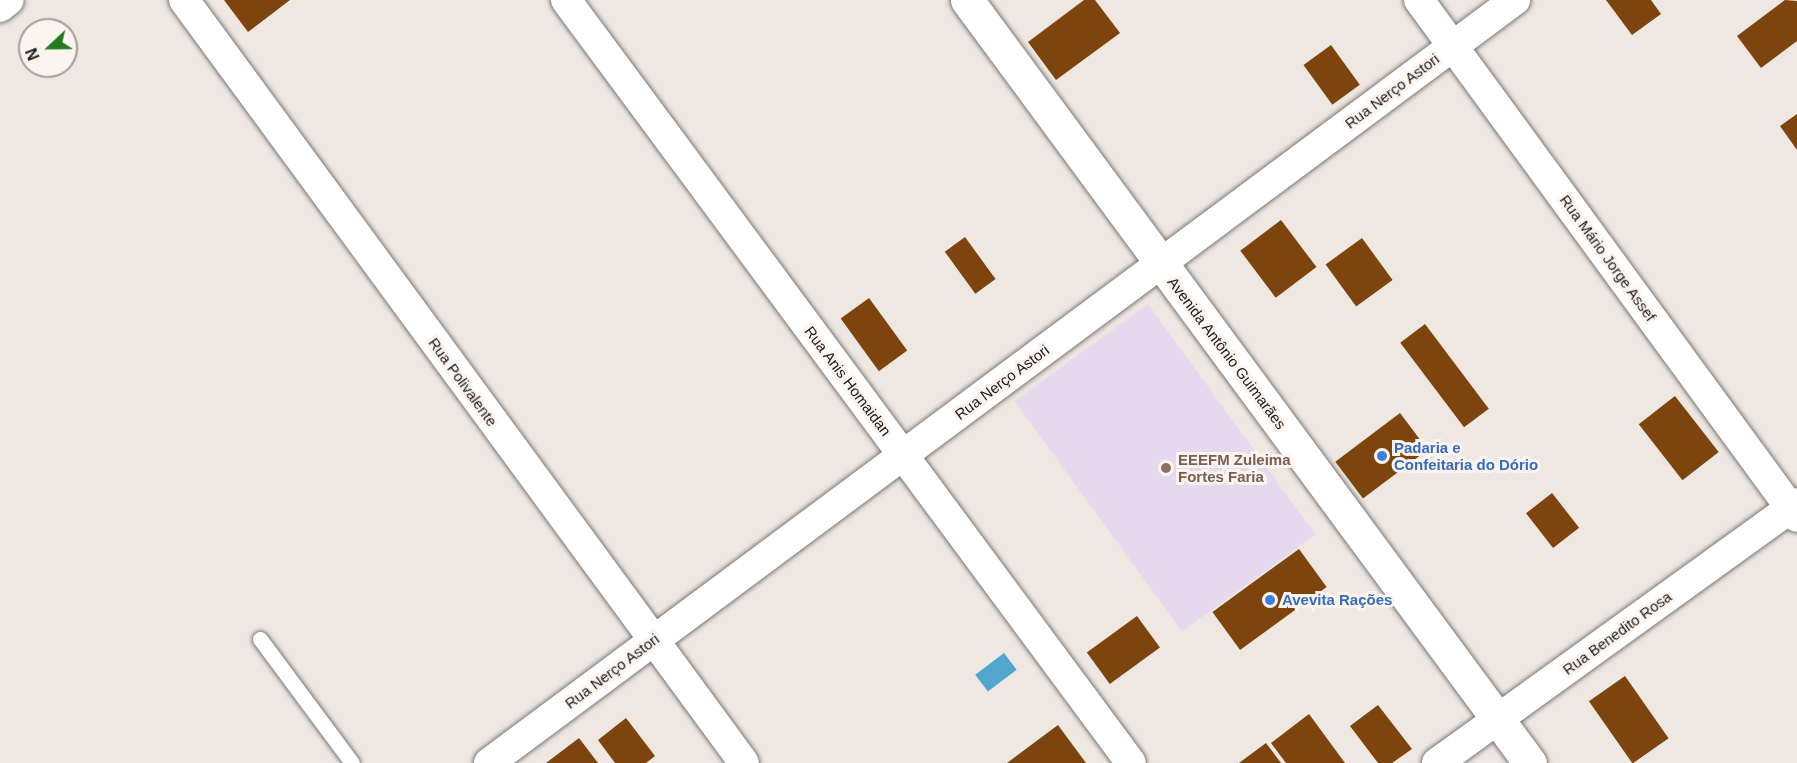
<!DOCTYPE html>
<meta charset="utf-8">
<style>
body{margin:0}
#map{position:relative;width:1797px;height:763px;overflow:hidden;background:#efe7e2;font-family:Helvetica,sans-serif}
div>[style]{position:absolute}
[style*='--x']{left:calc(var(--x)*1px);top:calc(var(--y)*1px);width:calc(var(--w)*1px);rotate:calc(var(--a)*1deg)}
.education>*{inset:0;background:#e7d9ed;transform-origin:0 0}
.water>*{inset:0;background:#51a7cd;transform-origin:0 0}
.building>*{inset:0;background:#7d440e;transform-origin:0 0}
.roads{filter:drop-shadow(0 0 2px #7d7671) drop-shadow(0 0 2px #7d7671)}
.lane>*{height:15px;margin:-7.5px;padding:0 7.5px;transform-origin:7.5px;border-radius:7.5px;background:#fff}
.street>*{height:30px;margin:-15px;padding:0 15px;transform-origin:15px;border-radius:15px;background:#fff}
.secondary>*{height:33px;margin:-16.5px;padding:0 16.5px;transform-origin:16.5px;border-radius:16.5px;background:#fff}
.dots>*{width:16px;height:16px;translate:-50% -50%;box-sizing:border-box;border:3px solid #fcf4ef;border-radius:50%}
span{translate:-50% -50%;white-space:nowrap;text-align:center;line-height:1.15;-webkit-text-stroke:6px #fcf4ef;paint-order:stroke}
.street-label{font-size:15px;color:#1c1a18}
.shop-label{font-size:15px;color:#366cbe;font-weight:700}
.left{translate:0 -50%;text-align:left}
.education-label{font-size:15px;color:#785e54;font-weight:700}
.north{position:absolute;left:18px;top:18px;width:60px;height:60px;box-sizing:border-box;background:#fcf4ef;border:2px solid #a29d99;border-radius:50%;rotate:248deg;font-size:16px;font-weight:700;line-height:24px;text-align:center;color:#1c1a18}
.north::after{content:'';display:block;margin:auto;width:21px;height:27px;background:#267924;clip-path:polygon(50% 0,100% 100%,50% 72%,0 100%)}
</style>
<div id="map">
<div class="education">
<div style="left:1148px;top:304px;width:285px;height:165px;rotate:54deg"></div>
</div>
<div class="water">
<div style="left:1004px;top:653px;width:21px;height:36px;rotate:53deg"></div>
</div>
<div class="building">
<div style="clip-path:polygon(224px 0,290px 0,248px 32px)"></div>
<div style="clip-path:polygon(1084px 0,1095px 0,1120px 33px,1056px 80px,1028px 42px)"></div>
<div style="clip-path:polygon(1606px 0,1651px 0,1661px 14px,1632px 35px)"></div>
<div style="clip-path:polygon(1785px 0,1797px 1px,1797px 41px,1761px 68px,1737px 36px)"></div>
<div style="left:1331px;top:45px;width:49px;height:34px;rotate:54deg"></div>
<div style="clip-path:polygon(1797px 114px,1797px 150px,1780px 126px)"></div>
<div style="left:1281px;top:220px;width:59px;height:51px;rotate:53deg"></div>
<div style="left:965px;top:237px;width:52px;height:25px;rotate:54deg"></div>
<div style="left:1362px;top:238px;width:52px;height:45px;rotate:54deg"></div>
<div style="left:869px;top:298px;width:65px;height:35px;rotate:54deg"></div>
<div style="left:1425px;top:324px;width:106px;height:31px;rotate:53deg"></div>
<div style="left:1675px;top:396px;width:71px;height:46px;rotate:52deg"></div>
<div style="left:1400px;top:413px;width:46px;height:81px;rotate:53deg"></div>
<div style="left:1552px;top:493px;width:44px;height:33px;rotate:52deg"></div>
<div style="left:1299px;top:549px;width:47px;height:107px;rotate:54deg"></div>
<div style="left:1137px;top:616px;width:39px;height:62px;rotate:54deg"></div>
<div style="left:1625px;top:676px;width:76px;height:44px;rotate:55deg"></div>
<div style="clip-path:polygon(1378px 705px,1412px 749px,1392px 763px,1378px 763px,1350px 726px)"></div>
<div style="clip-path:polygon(1309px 714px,1345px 763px,1286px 763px,1271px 743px)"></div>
<div style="clip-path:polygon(626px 718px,655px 756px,646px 763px,615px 763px,598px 740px)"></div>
<div style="clip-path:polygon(1058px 725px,1086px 763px,1007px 763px)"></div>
<div style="clip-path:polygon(579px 738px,598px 763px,546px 763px)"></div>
<div style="clip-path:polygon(1266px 743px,1281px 763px,1239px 763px)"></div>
</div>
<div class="roads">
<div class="lane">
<div style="--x:260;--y:639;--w:154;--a:53.4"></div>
</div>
<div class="street">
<div style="--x:184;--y:0;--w:946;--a:53.72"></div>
<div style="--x:566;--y:0;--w:949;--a:53.48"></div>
<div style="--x:1419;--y:0;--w:640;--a:53.83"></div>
<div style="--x:0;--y:7;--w:11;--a:-38"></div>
<div style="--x:489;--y:763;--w:1279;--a:-36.64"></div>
<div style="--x:1437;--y:763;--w:444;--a:-35.8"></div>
</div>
<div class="secondary">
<div style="--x:967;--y:0;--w:948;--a:53.58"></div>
</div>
</div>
<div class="dots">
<div style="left:1382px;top:456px;background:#3f7fe0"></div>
<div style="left:1166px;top:468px;background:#8d6e63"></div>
<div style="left:1270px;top:600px;background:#3f7fe0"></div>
</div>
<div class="street-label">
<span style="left:1392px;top:91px;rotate:-37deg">Rua Nerço Astori</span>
<span style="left:1608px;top:258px;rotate:54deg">Rua Mário Jorge Assef</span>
<span style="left:1227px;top:353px;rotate:53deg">Avenida Antônio Guimarães</span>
<span style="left:848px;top:381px;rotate:53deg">Rua Anis Homaidan</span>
<span style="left:463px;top:382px;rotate:54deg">Rua Polivalente</span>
<span style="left:1002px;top:382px;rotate:-37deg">Rua Nerço Astori</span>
<span style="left:1617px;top:633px;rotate:-36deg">Rua Benedito Rosa</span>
<span style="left:612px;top:671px;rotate:-37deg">Rua Nerço Astori</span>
</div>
<div class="shop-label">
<span class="left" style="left:1394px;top:456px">Padaria e<br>Confeitaria do Dório</span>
<span class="left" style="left:1282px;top:600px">Avevita Rações</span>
</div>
<div class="education-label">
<span class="left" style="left:1178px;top:468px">EEEFM Zuleima<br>Fortes Faria</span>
</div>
<div class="north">N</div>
</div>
